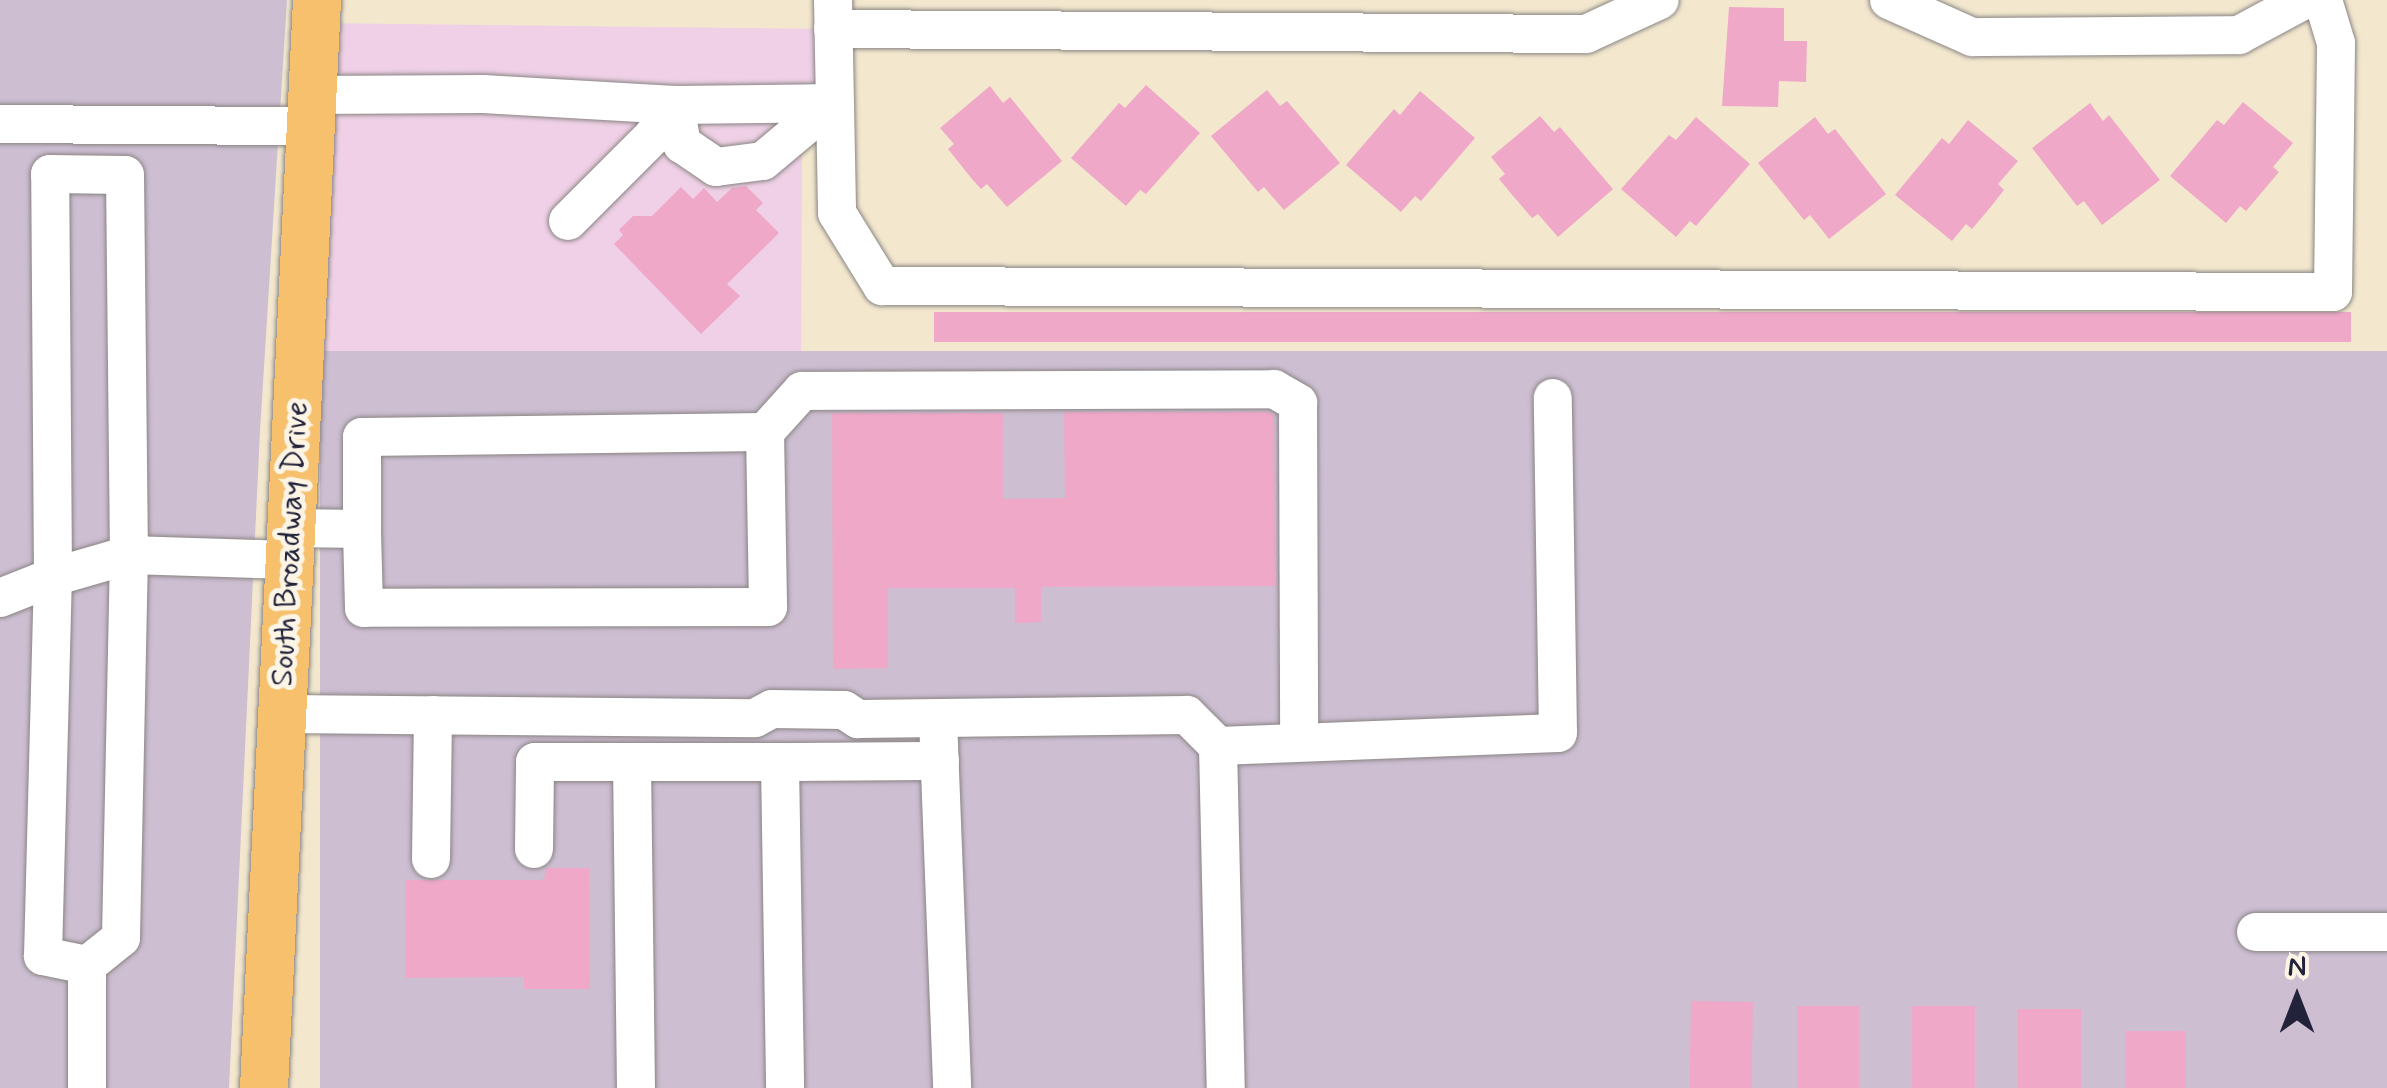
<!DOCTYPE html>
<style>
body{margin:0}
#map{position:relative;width:2387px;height:1088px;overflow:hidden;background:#f3e8ce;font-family:Mynerve,sans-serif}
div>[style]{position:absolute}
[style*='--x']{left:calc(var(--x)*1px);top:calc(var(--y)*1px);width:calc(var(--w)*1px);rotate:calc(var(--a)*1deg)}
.built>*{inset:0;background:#efd0e6}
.industrial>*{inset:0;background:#cdbed2;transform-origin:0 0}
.building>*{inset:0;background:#efa8c8;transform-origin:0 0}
.roads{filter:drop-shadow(0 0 2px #8a8584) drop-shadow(0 0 2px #8a8584)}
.minor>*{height:38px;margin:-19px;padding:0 19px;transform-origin:19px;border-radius:19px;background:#fff}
.major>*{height:48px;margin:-24px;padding:0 24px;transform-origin:24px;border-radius:24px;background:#f7c06c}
span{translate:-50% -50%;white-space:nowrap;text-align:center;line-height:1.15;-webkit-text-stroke:10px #fcf5e5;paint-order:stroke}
.street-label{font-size:32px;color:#22223b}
.north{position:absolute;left:2247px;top:948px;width:100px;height:100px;-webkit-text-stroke:8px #fcf5e5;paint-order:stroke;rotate:0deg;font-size:28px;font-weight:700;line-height:40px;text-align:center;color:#22223b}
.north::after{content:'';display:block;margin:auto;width:35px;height:45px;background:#22223b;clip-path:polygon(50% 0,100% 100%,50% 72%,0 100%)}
</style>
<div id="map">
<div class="built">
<div style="clip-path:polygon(316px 23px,833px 29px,802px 149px,801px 381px,298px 380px)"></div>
</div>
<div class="industrial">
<div style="clip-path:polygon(0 0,287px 0,260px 431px,229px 1088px,0 1088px)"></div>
<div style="left:320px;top:351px;width:2067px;height:738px"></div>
</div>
<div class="building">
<div style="clip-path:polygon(1729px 7px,1784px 8px,1784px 41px,1807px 41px,1806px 82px,1779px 81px,1778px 107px,1722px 106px)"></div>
<div style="clip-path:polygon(1146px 85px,1200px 133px,1146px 194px,1140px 190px,1126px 206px,1071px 158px,1119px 103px,1125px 108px)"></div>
<div style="clip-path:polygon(990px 86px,1003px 103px,1010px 97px,1062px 161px,1007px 207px,987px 184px,981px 189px,972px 179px,948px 149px,954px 144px,940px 128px)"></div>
<div style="clip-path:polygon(1267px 90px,1280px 106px,1287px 101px,1340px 163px,1284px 210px,1264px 187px,1258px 192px,1211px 136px)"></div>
<div style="clip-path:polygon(1420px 91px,1475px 138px,1421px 201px,1415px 196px,1401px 212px,1346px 165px,1394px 109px,1400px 115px)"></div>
<div style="clip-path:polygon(2243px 102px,2293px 143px,2273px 167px,2279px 172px,2246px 211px,2240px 206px,2226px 223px,2170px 176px,2217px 120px,2224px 125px)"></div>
<div style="clip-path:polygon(2090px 103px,2103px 121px,2109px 115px,2160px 180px,2102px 225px,2084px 201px,2077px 206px,2032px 148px)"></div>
<div style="clip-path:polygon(1540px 116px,1554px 132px,1560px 127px,1613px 189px,1558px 237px,1538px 214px,1532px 218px,1514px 197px,1499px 179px,1505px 174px,1491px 157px)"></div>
<div style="clip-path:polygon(1696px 117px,1750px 164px,1696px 226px,1690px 221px,1676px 237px,1621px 189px,1669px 135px,1676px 140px)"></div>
<div style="clip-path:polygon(1815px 117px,1828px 134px,1835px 129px,1886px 194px,1829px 239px,1810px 215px,1804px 220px,1758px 163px)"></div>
<div style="clip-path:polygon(1968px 120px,2018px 161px,1998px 184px,2004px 190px,1989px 209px,1972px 229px,1966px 224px,1952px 241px,1895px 195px,1942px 138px,1949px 144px)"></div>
<div style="clip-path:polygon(746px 186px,763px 203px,756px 210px,779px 233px,727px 284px,740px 296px,701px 334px,614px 244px,623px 235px,619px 230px,633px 216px,652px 216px,681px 187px,693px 199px,704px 188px,717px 202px,732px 188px)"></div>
<div style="left:934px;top:312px;width:1417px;height:30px"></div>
<div style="clip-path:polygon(1064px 412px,1268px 412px,1274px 415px,1275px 586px,1041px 587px,1041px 622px,1015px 623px,1015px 588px,888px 588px,888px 668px,833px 669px,832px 413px,1003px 413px,1003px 499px,1065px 498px)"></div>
<div style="clip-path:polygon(546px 868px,589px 868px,590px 989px,524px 989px,524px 977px,406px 978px,405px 880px,544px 880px)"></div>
<div style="left:1691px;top:1001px;width:62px;height:87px;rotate:1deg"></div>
<div style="left:1797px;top:1006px;width:62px;height:82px"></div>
<div style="left:1912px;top:1006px;width:63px;height:82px"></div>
<div style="left:2017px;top:1009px;width:64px;height:79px"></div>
<div style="left:2186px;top:1031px;width:57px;height:61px;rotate:90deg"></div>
</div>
<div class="roads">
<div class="minor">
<div style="--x:833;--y:0;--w:213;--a:88.9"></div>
<div style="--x:837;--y:213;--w:86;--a:58.3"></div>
<div style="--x:882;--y:286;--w:1451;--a:0.24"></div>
<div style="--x:2333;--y:292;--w:249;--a:-89.3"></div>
<div style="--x:2336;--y:43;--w:45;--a:-106.8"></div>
<div style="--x:1889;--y:0;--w:91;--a:24"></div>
<div style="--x:1972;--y:37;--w:267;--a:-0.4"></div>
<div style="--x:2239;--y:35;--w:74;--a:-28.3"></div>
<div style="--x:833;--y:29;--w:753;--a:0.38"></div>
<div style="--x:1586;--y:34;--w:81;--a:-24.7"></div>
<div style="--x:312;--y:95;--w:171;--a:-0.3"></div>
<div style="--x:483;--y:94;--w:192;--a:3.3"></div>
<div style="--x:675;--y:105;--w:157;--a:-0.7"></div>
<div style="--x:675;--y:105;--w:40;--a:80"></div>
<div style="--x:682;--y:144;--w:41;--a:34.1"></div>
<div style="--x:716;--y:167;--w:47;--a:-7.3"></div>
<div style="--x:763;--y:161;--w:90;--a:-40"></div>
<div style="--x:0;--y:124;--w:310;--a:0.4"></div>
<div style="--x:568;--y:221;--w:120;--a:-45"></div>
<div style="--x:653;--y:136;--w:38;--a:-55"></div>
<div style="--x:765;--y:432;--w:55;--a:-47.9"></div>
<div style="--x:802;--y:391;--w:472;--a:-0.2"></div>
<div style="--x:1274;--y:389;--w:28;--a:30"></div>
<div style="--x:1298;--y:403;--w:339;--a:89.8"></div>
<div style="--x:291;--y:528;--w:71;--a:0.8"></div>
<div style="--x:362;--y:529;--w:92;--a:-90"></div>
<div style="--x:362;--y:437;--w:403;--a:-0.7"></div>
<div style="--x:765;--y:432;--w:175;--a:89"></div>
<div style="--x:768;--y:607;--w:404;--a:179.9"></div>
<div style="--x:364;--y:608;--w:79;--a:-91.5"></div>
<div style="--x:0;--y:598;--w:57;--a:-21.6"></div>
<div style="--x:53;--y:577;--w:79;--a:-16.1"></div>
<div style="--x:129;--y:555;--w:160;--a:1.8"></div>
<div style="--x:282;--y:714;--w:473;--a:0.5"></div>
<div style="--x:755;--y:718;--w:19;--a:-28"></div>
<div style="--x:772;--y:709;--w:72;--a:0.8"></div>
<div style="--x:844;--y:710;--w:17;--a:33"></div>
<div style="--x:858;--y:719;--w:329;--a:-0.7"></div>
<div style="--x:1187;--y:715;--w:44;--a:45"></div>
<div style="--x:1218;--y:746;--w:342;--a:88.7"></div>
<div style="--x:938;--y:719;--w:369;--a:87.8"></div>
<div style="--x:1218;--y:746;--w:340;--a:-2.2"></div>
<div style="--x:1558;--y:733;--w:335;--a:-90.9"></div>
<div style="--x:632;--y:762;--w:326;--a:89.3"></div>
<div style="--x:780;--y:762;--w:160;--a:-0.4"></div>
<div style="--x:534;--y:849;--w:87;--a:-89.3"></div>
<div style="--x:535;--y:762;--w:245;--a:0"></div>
<div style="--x:780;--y:762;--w:326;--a:89.1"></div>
<div style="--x:431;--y:859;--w:144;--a:-89.2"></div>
<div style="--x:2256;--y:932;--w:131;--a:0"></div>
<div style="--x:87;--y:965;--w:45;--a:-168.4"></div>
<div style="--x:43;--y:956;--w:379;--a:-88.5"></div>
<div style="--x:53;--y:577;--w:403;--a:-90.4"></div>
<div style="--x:50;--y:174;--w:75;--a:0.8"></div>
<div style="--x:125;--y:175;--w:380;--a:89.4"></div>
<div style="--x:129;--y:555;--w:383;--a:91.2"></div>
<div style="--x:121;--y:938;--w:43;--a:141.5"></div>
<div style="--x:87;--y:965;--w:123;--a:90"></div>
</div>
<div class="major">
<div style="--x:264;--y:1088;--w:1089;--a:-87.21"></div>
</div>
</div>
<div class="street-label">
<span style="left:290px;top:544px;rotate:-87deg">South Broadway Drive</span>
</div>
<div class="north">N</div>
</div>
